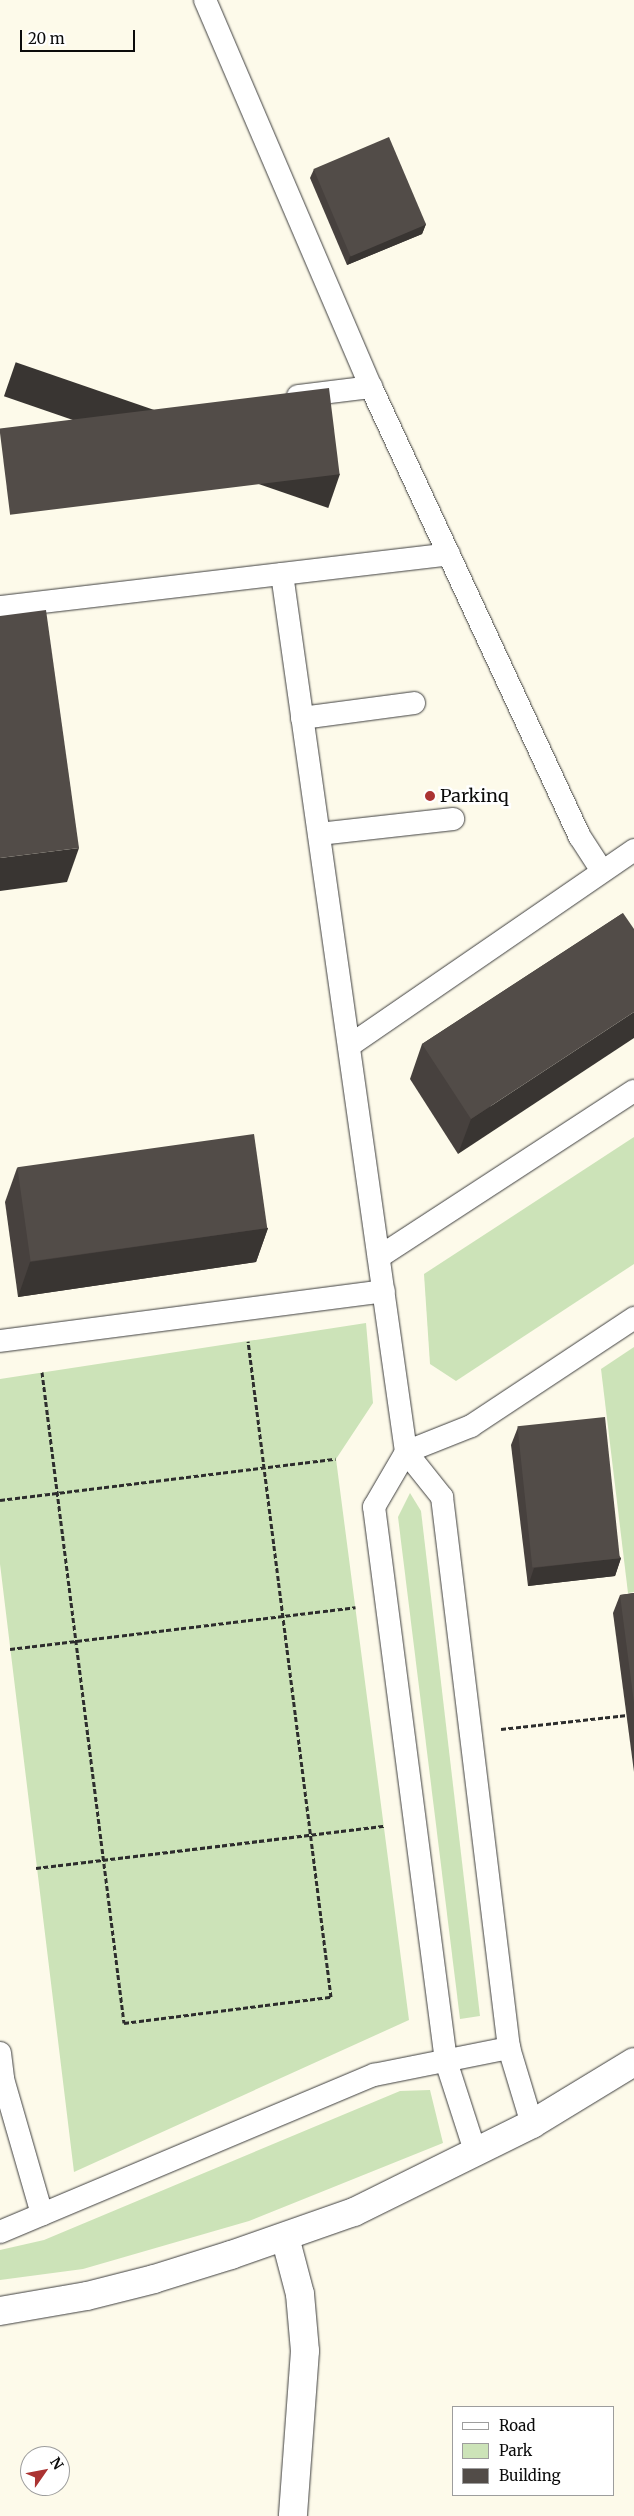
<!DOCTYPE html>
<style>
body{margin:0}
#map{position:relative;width:634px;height:2516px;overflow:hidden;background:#fdfaea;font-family:Merriweather,serif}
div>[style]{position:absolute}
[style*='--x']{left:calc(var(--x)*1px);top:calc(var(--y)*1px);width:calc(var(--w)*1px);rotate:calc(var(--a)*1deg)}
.green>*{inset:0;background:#cce3b8}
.path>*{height:3px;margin-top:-1.5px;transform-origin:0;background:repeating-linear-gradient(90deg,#2d2d2d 0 5px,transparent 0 7.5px)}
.roads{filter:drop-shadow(0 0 1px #3e3e3e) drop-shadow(0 0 1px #3e3e3e)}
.service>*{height:22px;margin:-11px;padding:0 11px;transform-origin:11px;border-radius:11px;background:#fff}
.minor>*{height:28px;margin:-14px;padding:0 14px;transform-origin:14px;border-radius:14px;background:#fff}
.tertiary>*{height:28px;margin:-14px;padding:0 14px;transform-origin:14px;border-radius:14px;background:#fff}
.wall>*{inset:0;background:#47413e}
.shaded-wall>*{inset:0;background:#393532;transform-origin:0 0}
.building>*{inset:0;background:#524c48;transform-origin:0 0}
.dots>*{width:14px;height:14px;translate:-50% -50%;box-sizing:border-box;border:2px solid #fff;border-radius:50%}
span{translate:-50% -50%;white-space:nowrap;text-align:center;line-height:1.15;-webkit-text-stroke:5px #fff;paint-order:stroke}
.poi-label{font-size:18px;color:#0b0b0b}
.left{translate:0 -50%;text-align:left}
.legend{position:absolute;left:452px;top:2406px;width:162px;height:90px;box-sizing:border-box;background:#fff;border:1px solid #9d9d9d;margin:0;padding:6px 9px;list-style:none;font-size:15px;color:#0b0b0b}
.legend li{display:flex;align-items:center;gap:10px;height:25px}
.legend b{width:25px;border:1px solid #9d9d9d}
.north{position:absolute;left:20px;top:2446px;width:50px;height:50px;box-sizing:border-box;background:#fff;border:1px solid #9d9d9d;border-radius:50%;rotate:57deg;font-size:14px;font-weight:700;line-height:20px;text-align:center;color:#0b0b0b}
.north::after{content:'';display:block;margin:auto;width:18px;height:22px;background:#ab3332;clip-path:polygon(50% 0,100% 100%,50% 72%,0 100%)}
.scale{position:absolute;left:20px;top:30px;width:115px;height:22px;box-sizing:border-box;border:2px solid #0b0b0b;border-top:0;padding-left:6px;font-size:15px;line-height:18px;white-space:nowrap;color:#0b0b0b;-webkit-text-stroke:4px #fff;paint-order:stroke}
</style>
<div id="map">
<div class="green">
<div style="clip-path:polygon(634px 1137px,634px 1264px,456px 1381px,430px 1364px,424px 1274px)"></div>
<div style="clip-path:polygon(366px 1323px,373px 1403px,336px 1459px,409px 2020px,74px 2172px,0 1564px,0 1379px)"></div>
<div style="clip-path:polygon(634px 1347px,634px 1592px,628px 1593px,601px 1369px)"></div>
<div style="clip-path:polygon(410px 1493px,421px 1511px,480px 2016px,460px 2019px,398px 1517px)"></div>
<div style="clip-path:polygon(430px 2090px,443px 2143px,249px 2221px,83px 2269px,0 2280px,0 2250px,44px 2240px,400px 2091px)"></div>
</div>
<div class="path">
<div style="--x:42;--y:1372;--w:656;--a:82.82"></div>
<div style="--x:124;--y:2023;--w:209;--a:-7.2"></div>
<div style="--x:331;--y:1997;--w:661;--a:-97.21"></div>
<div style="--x:0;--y:1500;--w:338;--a:-7"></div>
<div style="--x:10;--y:1649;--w:348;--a:-6.9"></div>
<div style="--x:501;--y:1729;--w:127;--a:-6.3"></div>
<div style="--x:36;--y:1868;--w:351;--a:-6.9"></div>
</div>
<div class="roads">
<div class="service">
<div style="--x:205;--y:0;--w:421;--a:66.8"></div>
<div style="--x:371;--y:387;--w:496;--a:65.1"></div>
<div style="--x:580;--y:837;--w:40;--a:57.1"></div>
<div style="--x:298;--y:396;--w:74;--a:-7"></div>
<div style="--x:282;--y:574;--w:887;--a:81.96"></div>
<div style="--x:406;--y:1452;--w:70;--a:-21.8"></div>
<div style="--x:471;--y:1426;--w:196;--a:-33.5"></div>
<div style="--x:0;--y:607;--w:452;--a:-6.7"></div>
<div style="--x:302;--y:718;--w:113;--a:-7.6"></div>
<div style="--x:319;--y:834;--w:135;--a:-6.4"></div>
<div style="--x:349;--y:1046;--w:346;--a:-34.5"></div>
<div style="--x:379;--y:1257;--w:304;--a:-33.1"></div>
<div style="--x:0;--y:1341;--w:387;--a:-7.4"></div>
<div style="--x:0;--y:2053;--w:26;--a:83"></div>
<div style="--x:3;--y:2079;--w:141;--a:73.9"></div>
<div style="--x:476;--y:2154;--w:98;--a:-107.9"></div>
<div style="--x:446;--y:2061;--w:559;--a:-97.4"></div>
<div style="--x:374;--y:1507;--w:64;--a:-59.8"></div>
<div style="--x:406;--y:1452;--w:58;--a:51.3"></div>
<div style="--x:442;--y:1497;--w:555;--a:83.07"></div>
<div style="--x:509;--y:2048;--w:79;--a:73.2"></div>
<div style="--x:0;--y:2232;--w:406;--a:-22.8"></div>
<div style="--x:374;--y:2075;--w:138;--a:-11.3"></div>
</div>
<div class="minor">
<div style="--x:285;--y:2237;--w:59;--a:75.3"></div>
<div style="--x:300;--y:2294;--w:57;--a:85"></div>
<div style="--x:305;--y:2351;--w:165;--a:94.2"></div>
</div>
<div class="tertiary">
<div style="--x:0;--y:2311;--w:88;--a:-9.8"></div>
<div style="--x:87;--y:2296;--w:69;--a:-14.2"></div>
<div style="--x:154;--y:2279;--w:81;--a:-17.3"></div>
<div style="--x:231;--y:2255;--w:130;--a:-19.3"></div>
<div style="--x:354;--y:2212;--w:199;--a:-26.3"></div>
<div style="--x:532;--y:2124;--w:119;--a:-31.3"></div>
</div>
</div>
<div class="wall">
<div style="clip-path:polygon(314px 169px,426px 224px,422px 234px,347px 265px,310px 178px)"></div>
<div style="clip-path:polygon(623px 913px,458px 1154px,410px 1079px,422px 1044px)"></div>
<div style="clip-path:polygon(17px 1168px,268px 1228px,256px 1262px,18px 1297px,5px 1202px)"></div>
<div style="clip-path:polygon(518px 1427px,621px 1558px,615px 1576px,528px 1586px,511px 1445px)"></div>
<div style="clip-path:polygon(634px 1593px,634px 1772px,613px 1613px,620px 1595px)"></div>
</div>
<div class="shaded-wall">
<div style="clip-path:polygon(426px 224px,422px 234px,347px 265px,350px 256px)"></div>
<div style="left:340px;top:474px;width:36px;height:343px;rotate:109deg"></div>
<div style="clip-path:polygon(79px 848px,67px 882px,0 891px,0 858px)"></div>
<div style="clip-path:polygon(634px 1012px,634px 1038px,458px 1154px,471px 1119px)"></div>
<div style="clip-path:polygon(268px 1228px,256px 1262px,18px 1297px,30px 1262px)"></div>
<div style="clip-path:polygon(621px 1558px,615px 1576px,528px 1586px,534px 1568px)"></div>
</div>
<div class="building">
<div style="left:389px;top:137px;width:95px;height:82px;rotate:67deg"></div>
<div style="left:329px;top:388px;width:87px;height:332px;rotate:83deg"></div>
<div style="clip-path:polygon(46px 610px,79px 848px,0 858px,0 616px)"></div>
<div style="clip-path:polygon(623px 913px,634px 929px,634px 1012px,471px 1119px,422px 1044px)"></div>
<div style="left:254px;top:1134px;width:95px;height:239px;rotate:82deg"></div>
<div style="left:605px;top:1417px;width:142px;height:88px;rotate:84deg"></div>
<div style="clip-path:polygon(634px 1593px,634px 1703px,620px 1595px)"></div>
</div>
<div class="dots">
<div style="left:430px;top:796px;background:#ab3332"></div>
</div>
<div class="poi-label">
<span class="left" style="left:440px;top:796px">Parkinq</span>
</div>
<ul class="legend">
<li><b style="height:6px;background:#fff"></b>Road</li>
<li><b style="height:14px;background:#cce3b8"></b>Park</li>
<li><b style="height:14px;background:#524c48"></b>Building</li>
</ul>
<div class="north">N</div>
<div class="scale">20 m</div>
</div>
